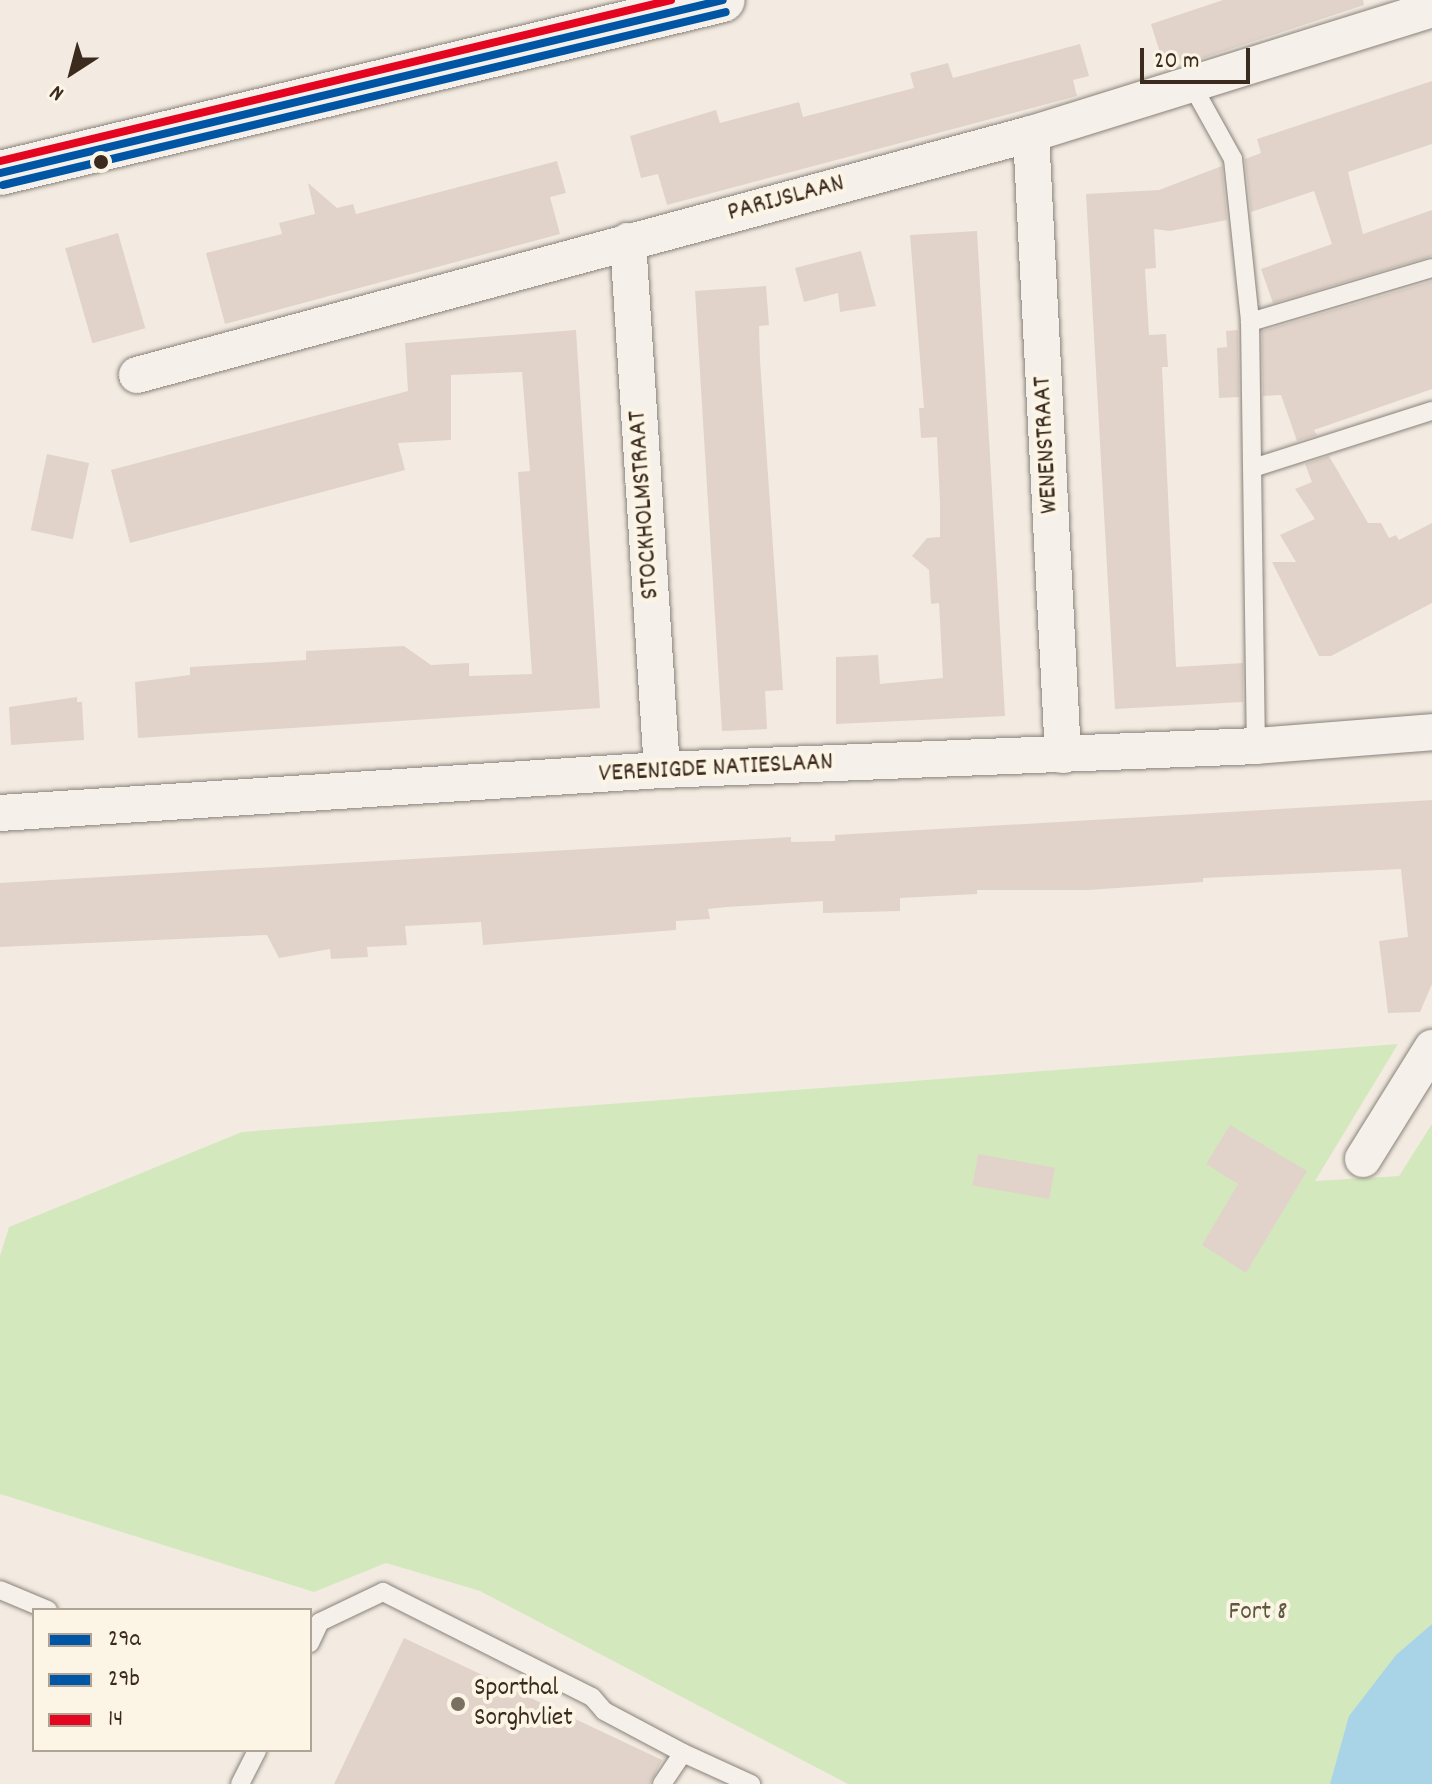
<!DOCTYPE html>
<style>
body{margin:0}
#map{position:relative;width:1432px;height:1784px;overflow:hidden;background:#f3ebe1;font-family:Dekko,sans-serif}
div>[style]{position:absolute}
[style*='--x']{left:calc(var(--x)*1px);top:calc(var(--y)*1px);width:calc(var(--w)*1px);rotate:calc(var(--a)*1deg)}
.green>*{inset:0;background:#d4e8be}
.water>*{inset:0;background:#a9d4e7}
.building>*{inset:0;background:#e1d3c9;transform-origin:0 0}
.roads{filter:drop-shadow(0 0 2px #89827b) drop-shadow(0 0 2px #89827b)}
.lane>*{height:18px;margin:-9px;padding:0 9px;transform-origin:9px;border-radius:9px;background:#f5f1ea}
.street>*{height:36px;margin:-18px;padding:0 18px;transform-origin:18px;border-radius:18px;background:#f5f1ea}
.secondary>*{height:44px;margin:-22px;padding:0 22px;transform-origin:22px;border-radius:22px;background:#f5f1ea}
.bus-1>*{height:8px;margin:-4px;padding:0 4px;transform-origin:4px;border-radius:4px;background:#0056a4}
.bus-2>*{height:8px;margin:-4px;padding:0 4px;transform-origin:4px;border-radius:4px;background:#0056a4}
.bus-3>*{height:8px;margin:-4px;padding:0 4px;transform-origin:4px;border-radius:4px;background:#e40521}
.dots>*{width:22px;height:22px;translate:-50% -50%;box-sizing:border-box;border:4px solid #fcf5e5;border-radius:50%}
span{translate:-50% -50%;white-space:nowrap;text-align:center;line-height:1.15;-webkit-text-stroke:8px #fcf5e5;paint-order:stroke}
.street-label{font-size:26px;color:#3b2a1e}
.park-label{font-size:26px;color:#5b593f}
.poi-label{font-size:26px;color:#3b2a1e}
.left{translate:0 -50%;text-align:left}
.legend{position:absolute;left:32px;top:1608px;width:280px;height:144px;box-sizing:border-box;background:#fcf5e5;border:2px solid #afa495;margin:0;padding:10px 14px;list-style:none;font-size:24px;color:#3b2a1e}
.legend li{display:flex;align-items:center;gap:16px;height:40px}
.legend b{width:40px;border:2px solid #afa495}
.north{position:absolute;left:32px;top:32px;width:80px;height:80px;-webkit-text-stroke:6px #fcf5e5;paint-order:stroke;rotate:216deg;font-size:22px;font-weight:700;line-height:32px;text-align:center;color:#3b2a1e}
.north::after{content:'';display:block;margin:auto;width:28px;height:36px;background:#3b2a1e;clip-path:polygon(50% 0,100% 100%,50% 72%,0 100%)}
.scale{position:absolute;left:1140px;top:48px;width:110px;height:36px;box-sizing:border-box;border:4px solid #3b2a1e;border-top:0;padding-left:10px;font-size:24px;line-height:28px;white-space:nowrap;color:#3b2a1e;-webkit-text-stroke:6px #fcf5e5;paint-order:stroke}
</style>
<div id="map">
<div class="green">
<div style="clip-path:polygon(1398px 1044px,1315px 1181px,1399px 1176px,1432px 1124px,1432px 1784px,848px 1784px,480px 1591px,386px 1563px,314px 1592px,0 1494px,0 1256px,9px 1227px,242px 1132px)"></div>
</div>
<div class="water">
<div style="clip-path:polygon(1432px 1624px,1432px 1784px,1330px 1784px,1349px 1716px,1396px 1655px)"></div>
</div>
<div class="building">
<div style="clip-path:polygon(1223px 0,1363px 0,1364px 5px,1182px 65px,1176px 51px,1161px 56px,1151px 24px)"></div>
<div style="clip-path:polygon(1080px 44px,1089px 76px,1073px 80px,1077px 96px,667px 205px,658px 174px,641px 178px,630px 136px,716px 110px,720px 123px,799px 102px,803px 117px,914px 88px,910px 73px,948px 63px,953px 78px)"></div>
<div style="clip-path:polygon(1432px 81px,1432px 144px,1348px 172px,1363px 234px,1432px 210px,1432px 256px,1273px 303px,1261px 269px,1332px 244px,1314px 191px,1251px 212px,1245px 159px,1261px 153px,1257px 139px)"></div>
<div style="clip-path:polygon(557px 161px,566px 193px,550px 197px,560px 234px,225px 324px,206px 253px,282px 234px,279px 223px,315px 214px,308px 183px,337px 208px,353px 204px,356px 214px)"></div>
<div style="clip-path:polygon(1222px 166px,1227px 220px,1170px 231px,1154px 229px,1156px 268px,1145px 269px,1149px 335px,1166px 334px,1168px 367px,1162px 367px,1176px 667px,1243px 663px,1243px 702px,1115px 709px,1086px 194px,1159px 190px)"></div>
<div style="clip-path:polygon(977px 231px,1005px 716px,836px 724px,836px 657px,878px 655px,880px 684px,943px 678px,939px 603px,931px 604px,929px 570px,912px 556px,927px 538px,940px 537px,940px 504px,937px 437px,921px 438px,919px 408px,924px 408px,910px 235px)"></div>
<div style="left:118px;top:233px;width:99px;height:55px;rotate:74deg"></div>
<div style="clip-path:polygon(861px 251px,876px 306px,840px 312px,838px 293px,804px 302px,795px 268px)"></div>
<div style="clip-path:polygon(1432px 281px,1432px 389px,1314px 430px,1317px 435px,1297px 441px,1281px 395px,1263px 396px,1262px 331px)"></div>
<div style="clip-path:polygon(766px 286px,769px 325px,759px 326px,760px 360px,783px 690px,765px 691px,767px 729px,722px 731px,695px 291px)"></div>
<div style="clip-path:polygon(576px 330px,600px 708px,138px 738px,135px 682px,190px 675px,190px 667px,306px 660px,306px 651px,404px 646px,431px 665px,469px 663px,469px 676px,532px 674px,518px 472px,530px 471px,522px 372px,451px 375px,451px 440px,398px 443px,405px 470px,130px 543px,111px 470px,408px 391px,405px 343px)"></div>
<div style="clip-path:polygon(1238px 330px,1239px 397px,1219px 398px,1217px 348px,1227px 347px,1226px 331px)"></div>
<div style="left:47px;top:454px;width:43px;height:78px;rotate:12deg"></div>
<div style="clip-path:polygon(1329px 456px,1368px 523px,1381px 523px,1389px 538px,1396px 535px,1399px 540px,1432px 523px,1432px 603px,1331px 656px,1319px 656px,1272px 562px,1296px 562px,1280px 535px,1315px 519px,1295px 489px,1312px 482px,1305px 464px)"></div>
<div style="clip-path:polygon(77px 697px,77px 702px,82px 702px,84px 740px,11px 745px,9px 707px)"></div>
<div style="clip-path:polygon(1432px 800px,1432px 984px,1420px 1012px,1388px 1013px,1379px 941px,1408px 937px,1401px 869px,1203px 878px,1203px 882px,1088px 890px,977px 890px,977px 894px,900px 898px,900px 911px,823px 913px,823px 901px,726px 907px,708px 909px,710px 919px,676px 921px,676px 930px,483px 945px,481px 922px,405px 926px,407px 945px,367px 947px,368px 957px,331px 959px,330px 949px,279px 958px,267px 935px,0 947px,0 883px,791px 837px,791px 842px,835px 841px,835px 835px)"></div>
<div style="clip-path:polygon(1230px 1125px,1307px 1171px,1246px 1273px,1202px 1245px,1238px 1184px,1206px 1164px)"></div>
<div style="left:978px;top:1154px;width:78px;height:32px;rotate:10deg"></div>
<div style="clip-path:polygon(404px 1638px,662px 1760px,650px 1784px,334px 1784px)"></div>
</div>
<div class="roads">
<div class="lane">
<div style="--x:1193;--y:87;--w:82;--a:60.9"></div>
<div style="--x:1233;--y:159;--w:164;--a:84"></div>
<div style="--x:1250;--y:322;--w:424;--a:89.2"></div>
<div style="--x:1250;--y:322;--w:190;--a:-16.5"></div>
<div style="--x:1256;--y:467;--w:185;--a:-17.7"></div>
<div style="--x:0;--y:1590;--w:52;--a:22.6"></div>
<div style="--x:310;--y:1643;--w:23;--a:-65"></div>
<div style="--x:320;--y:1622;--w:70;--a:-25.5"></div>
<div style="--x:383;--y:1592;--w:234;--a:26.7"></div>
<div style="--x:592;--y:1697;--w:18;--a:49"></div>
<div style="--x:604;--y:1711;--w:89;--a:28"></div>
<div style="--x:240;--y:1784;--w:38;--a:-63"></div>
<div style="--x:662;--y:1784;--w:37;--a:-56"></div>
<div style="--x:683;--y:1753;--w:75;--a:24.5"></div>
</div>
<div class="street">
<div style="--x:1031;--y:134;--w:622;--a:87.05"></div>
<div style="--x:628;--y:241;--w:530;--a:86.32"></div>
<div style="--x:137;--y:375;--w:926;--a:-15.09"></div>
<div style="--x:1031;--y:134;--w:420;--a:-17.3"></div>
<div style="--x:0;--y:813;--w:663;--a:-3.72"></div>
<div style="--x:662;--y:770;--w:594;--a:-2.31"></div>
<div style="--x:1256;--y:746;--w:177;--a:-4.5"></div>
<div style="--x:1363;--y:1159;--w:131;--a:-58.1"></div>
</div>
<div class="secondary">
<div style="--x:0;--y:173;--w:743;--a:-13.46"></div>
</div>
</div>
<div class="bus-1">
<div style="--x:0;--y:173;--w:743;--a:-13.46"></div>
</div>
<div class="bus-2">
<div style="--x:3;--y:185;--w:743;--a:-13.46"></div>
</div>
<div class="bus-3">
<div style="--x:0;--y:161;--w:690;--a:-13.49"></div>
</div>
<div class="dots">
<div style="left:101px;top:162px;background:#3b2a1e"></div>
<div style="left:458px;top:1704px;background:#7b6e62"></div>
</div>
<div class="street-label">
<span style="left:786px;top:199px;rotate:-15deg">PARIJSLAAN</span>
<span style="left:1047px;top:445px;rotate:-93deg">WENENSTRAAT</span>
<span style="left:645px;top:505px;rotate:-94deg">STOCKHOLMSTRAAT</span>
<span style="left:716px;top:769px;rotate:-3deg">VERENIGDE NATIESLAAN</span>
</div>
<div class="park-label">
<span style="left:1258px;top:1613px">Fort 8</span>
</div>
<div class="poi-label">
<span class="left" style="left:474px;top:1704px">Sporthal<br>Sorghvliet</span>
</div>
<ul class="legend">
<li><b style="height:10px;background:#0056a4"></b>29a</li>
<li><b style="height:10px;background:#0056a4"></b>29b</li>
<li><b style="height:10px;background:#e40521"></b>14</li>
</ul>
<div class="north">N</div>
<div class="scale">20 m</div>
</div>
